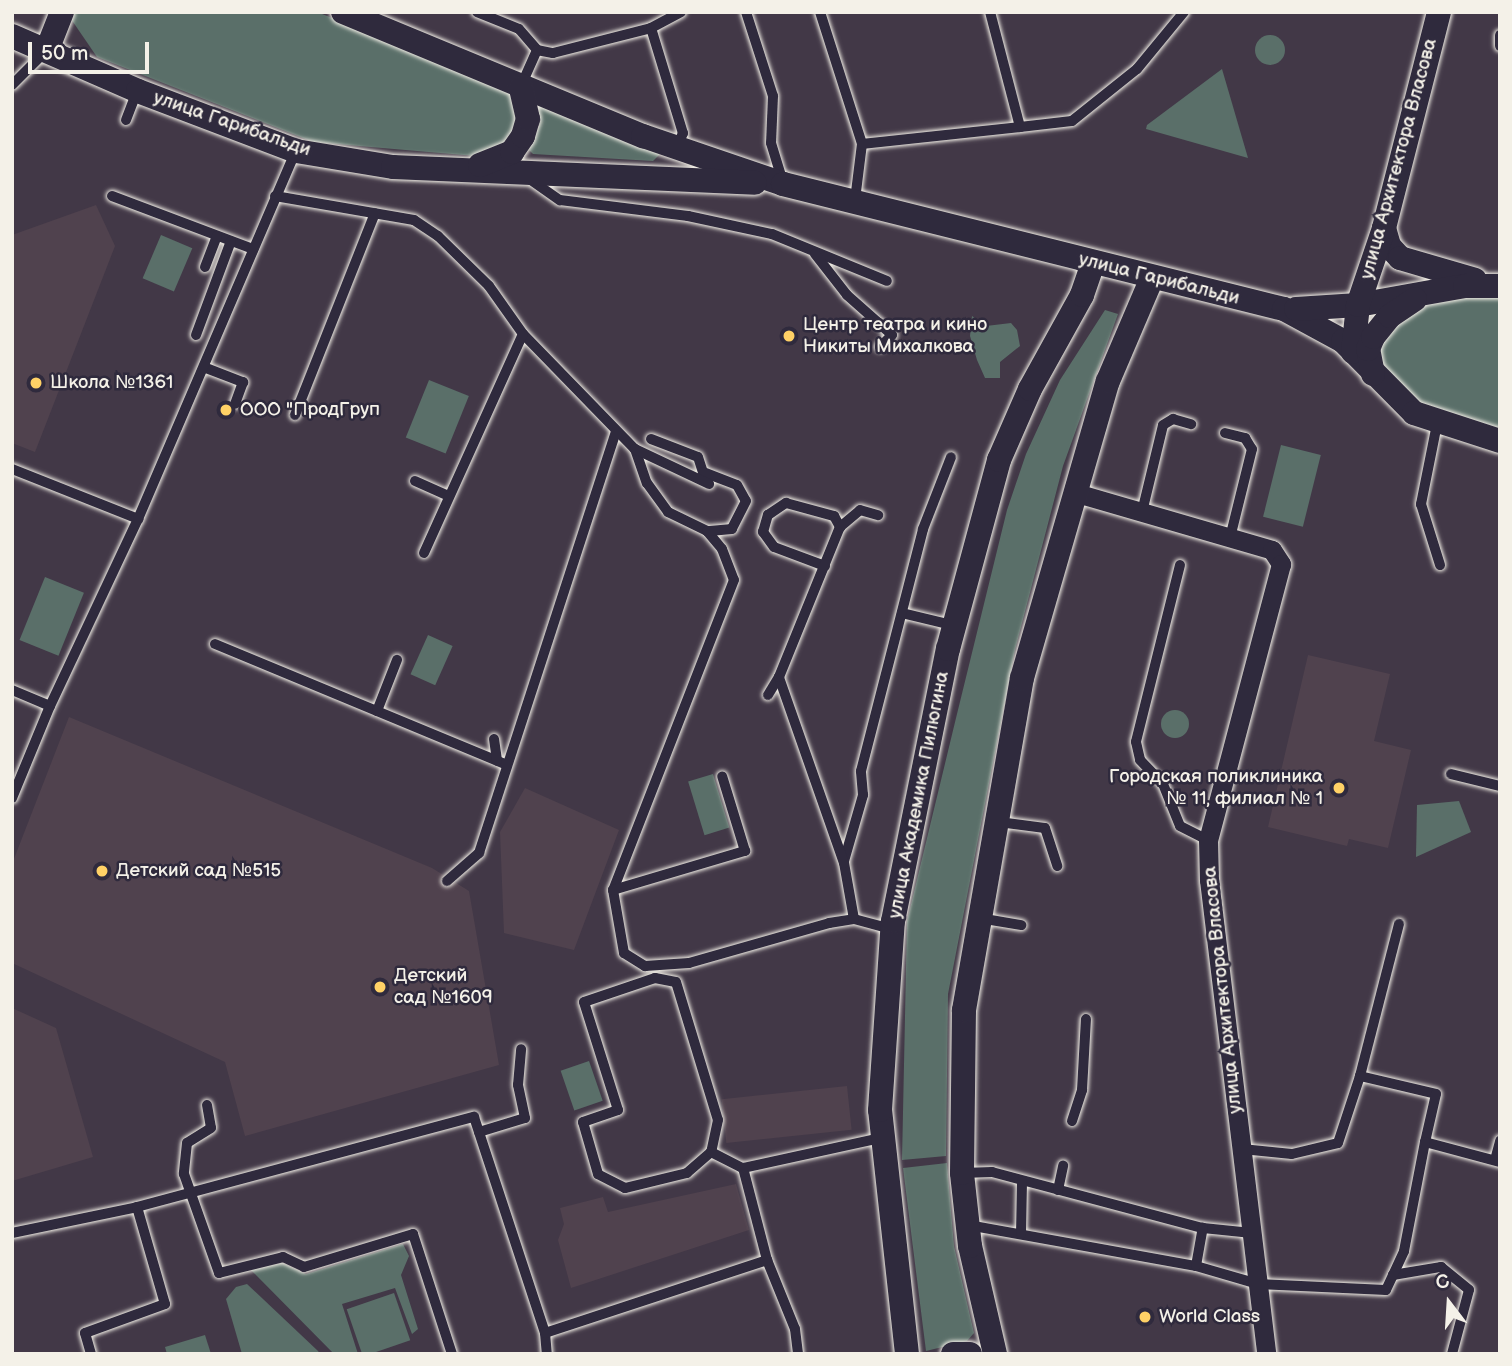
<!DOCTYPE html>
<meta charset="utf-8">
<style>
body{margin:0}
#map{position:relative;width:1512px;height:1366px;overflow:hidden;background:#423847;font-family:"Balsamiq Sans",sans-serif}
div>[style]{position:absolute}
[style*='--x']{left:calc(var(--x)*1px);top:calc(var(--y)*1px);width:calc(var(--w)*1px);rotate:calc(var(--a)*1deg)}
.built>*{inset:0;background:#50424e;transform-origin:0 0}
.green>*{inset:0;background:#5a6f69;transform-origin:0 0}
.round{border-radius:50%}
.roads{filter:drop-shadow(0 0 2px #f4f1e8) drop-shadow(0 0 2px #f4f1e8)}
.service>*{height:10px;margin:-5px;padding:0 5px;transform-origin:5px;border-radius:5px;background:#2f2a3d}
.minor>*{height:19px;margin:-9.5px;padding:0 9.5px;transform-origin:9.5px;border-radius:9.5px;background:#2f2a3d}
.tertiary>*{height:24px;margin:-12px;padding:0 12px;transform-origin:12px;border-radius:12px;background:#2f2a3d}
.dots>*{width:19px;height:19px;translate:-50% -50%;box-sizing:border-box;border:4px solid #2f2a3d;border-radius:50%}
span{translate:-50% -50%;white-space:nowrap;text-align:center;line-height:1.15;-webkit-text-stroke:5px #2f2a3d;paint-order:stroke}
.street-label{font-size:19px;color:#f4f1e8}
.poi-label{font-size:19px;color:#f4f1e8}
.left{translate:0 -50%;text-align:left}
.right{translate:-100% -50%;text-align:right}
.frame{position:absolute;inset:0;border:14px solid #f4f1e8;pointer-events:none}
.north{position:absolute;left:1414px;top:1268px;width:70px;height:70px;-webkit-text-stroke:5px #2f2a3d;paint-order:stroke;rotate:343deg;font-size:19px;font-weight:700;line-height:28px;text-align:center;color:#f4f1e8}
.north::after{content:'';display:block;margin:auto;width:24px;height:32px;background:#f4f1e8;clip-path:polygon(50% 0,100% 100%,50% 72%,0 100%)}
.scale{position:absolute;left:28px;top:42px;width:121px;height:32px;box-sizing:border-box;border:4px solid #f4f1e8;border-top:0;padding-left:9px;font-size:21px;line-height:24px;white-space:nowrap;color:#f4f1e8;-webkit-text-stroke:5px #2f2a3d;paint-order:stroke}
</style>
<div id="map">
<div class="built">
<div style="clip-path:polygon(96px 205px,115px 246px,35px 452px,12px 443px,12px 235px)"></div>
<div style="clip-path:polygon(1308px 655px,1390px 674px,1374px 741px,1411px 750px,1388px 848px,1349px 839px,1347px 846px,1268px 827px)"></div>
<div style="clip-path:polygon(69px 717px,432px 868px,469px 891px,499px 1065px,245px 1136px,225px 1062px,12px 963px,12px 864px)"></div>
<div style="clip-path:polygon(525px 788px,619px 830px,574px 950px,504px 933px,500px 832px)"></div>
<div style="clip-path:polygon(12px 1008px,56px 1028px,93px 1157px,12px 1181px)"></div>
<div style="left:847px;top:1086px;width:44px;height:126px;rotate:84deg"></div>
<div style="clip-path:polygon(736px 1184px,749px 1230px,571px 1288px,558px 1240px,564px 1224px,560px 1208px,603px 1197px,608px 1212px)"></div>
</div>
<div class="green">
<div style="clip-path:polygon(74px 12px,317px 12px,511px 88px,521px 117px,507px 146px,475px 156px,313px 142px,97px 57px,71px 19px)"></div>
<div class="round" style="left:1255px;top:35px;width:30px;height:30px"></div>
<div style="clip-path:polygon(1222px 69px,1248px 158px,1146px 129px,1147px 125px)"></div>
<div style="clip-path:polygon(539px 103px,661px 145px,659px 155px,653px 161px,533px 154px,529px 150px,539px 126px)"></div>
<div style="left:161px;top:235px;width:34px;height:47px;rotate:23deg"></div>
<div style="clip-path:polygon(1500px 296px,1500px 430px,1433px 411px,1391px 382px,1377px 357px,1381px 335px,1433px 300px)"></div>
<div style="clip-path:polygon(1105px 310px,1118px 314px,1063px 466px,1015px 650px,948px 994px,946px 1156px,902px 1160px,907px 921px,956px 718px,1007px 510px,1026px 454px,1060px 380px)"></div>
<div style="clip-path:polygon(972px 316px,986px 326px,1011px 323px,1017px 330px,1020px 346px,1000px 362px,1000px 378px,985px 378px,977px 360px,970px 336px)"></div>
<div style="left:429px;top:380px;width:43px;height:62px;rotate:22deg"></div>
<div style="left:1281px;top:445px;width:41px;height:74px;rotate:14deg"></div>
<div style="left:45px;top:577px;width:42px;height:68px;rotate:22deg"></div>
<div style="left:428px;top:635px;width:27px;height:43px;rotate:24deg"></div>
<div class="round" style="left:1161px;top:710px;width:28px;height:28px"></div>
<div style="left:713px;top:774px;width:56px;height:26px;rotate:73deg"></div>
<div style="clip-path:polygon(1459px 801px,1471px 832px,1416px 857px,1417px 805px)"></div>
<div style="left:589px;top:1061px;width:42px;height:30px;rotate:71deg"></div>
<div style="clip-path:polygon(947px 1163px,954px 1246px,974px 1333px,967px 1341px,926px 1351px,903px 1168px)"></div>
<div style="clip-path:polygon(403px 1244px,409px 1256px,401px 1275px,418px 1329px,412px 1334px,395px 1288px,342px 1304px,358px 1354px,334px 1354px,251px 1270px,282px 1263px,306px 1274px)"></div>
<div style="clip-path:polygon(247px 1284px,318px 1351px,320px 1354px,242px 1354px,226px 1299px,236px 1287px)"></div>
<div style="left:394px;top:1293px;width:50px;height:50px;rotate:71deg"></div>
<div style="clip-path:polygon(205px 1335px,211px 1354px,167px 1354px,165px 1347px)"></div>
</div>
<div class="roads">
<div class="service">
<div style="--x:477;--y:12;--w:45;--a:22"></div>
<div style="--x:519;--y:29;--w:28;--a:49"></div>
<div style="--x:537;--y:50;--w:37;--a:114"></div>
<div style="--x:746;--y:12;--w:88;--a:72.2"></div>
<div style="--x:773;--y:96;--w:47;--a:92.4"></div>
<div style="--x:771;--y:143;--w:39;--a:73"></div>
<div style="--x:820;--y:12;--w:139;--a:72.3"></div>
<div style="--x:651;--y:28;--w:110;--a:73.1"></div>
<div style="--x:683;--y:133;--w:15;--a:113"></div>
<div style="--x:1500;--y:35;--w:11;--a:90"></div>
<div style="--x:537;--y:50;--w:16;--a:11"></div>
<div style="--x:553;--y:53;--w:101;--a:-14.3"></div>
<div style="--x:651;--y:28;--w:34;--a:-28"></div>
<div style="--x:12;--y:85;--w:48;--a:-45"></div>
<div style="--x:126;--y:120;--w:31;--a:-69"></div>
<div style="--x:1020;--y:127;--w:52;--a:-6.6"></div>
<div style="--x:1072;--y:121;--w:83;--a:-38.7"></div>
<div style="--x:1137;--y:69;--w:74;--a:-50.5"></div>
<div style="--x:528;--y:178;--w:39;--a:35"></div>
<div style="--x:560;--y:200;--w:129;--a:7.1"></div>
<div style="--x:688;--y:216;--w:86;--a:12.1"></div>
<div style="--x:772;--y:234;--w:124;--a:22.2"></div>
<div style="--x:112;--y:196;--w:151;--a:20.6"></div>
<div style="--x:275;--y:196;--w:141;--a:9.8"></div>
<div style="--x:414;--y:220;--w:29;--a:34"></div>
<div style="--x:438;--y:236;--w:71;--a:44.4"></div>
<div style="--x:489;--y:286;--w:59;--a:54.7"></div>
<div style="--x:523;--y:334;--w:161;--a:45.8"></div>
<div style="--x:635;--y:449;--w:36;--a:71"></div>
<div style="--x:647;--y:483;--w:36;--a:54"></div>
<div style="--x:668;--y:512;--w:43;--a:26"></div>
<div style="--x:707;--y:531;--w:23;--a:50"></div>
<div style="--x:722;--y:549;--w:33;--a:69"></div>
<div style="--x:734;--y:580;--w:333;--a:111.3"></div>
<div style="--x:613;--y:890;--w:64;--a:80.1"></div>
<div style="--x:624;--y:953;--w:25;--a:32"></div>
<div style="--x:645;--y:966;--w:44;--a:-3.9"></div>
<div style="--x:689;--y:963;--w:146;--a:-15.9"></div>
<div style="--x:829;--y:923;--w:25;--a:-9"></div>
<div style="--x:854;--y:919;--w:39;--a:15"></div>
<div style="--x:855;--y:200;--w:56;--a:-82.9"></div>
<div style="--x:862;--y:144;--w:159;--a:-6.1"></div>
<div style="--x:1020;--y:127;--w:119;--a:-104.6"></div>
<div style="--x:815;--y:254;--w:52;--a:52"></div>
<div style="--x:847;--y:295;--w:60;--a:41.6"></div>
<div style="--x:892;--y:335;--w:17;--a:135"></div>
<div style="--x:205;--y:267;--w:33;--a:-69"></div>
<div style="--x:196;--y:335;--w:100;--a:-69.6"></div>
<div style="--x:206;--y:368;--w:40;--a:21"></div>
<div style="--x:243;--y:382;--w:23;--a:110"></div>
<div style="--x:295;--y:415;--w:217;--a:-68.4"></div>
<div style="--x:1437;--y:424;--w:82;--a:101.3"></div>
<div style="--x:1421;--y:504;--w:64;--a:72.7"></div>
<div style="--x:1225;--y:433;--w:21;--a:14"></div>
<div style="--x:1245;--y:438;--w:13;--a:58"></div>
<div style="--x:1252;--y:449;--w:92;--a:103.9"></div>
<div style="--x:651;--y:439;--w:50;--a:21"></div>
<div style="--x:698;--y:457;--w:16;--a:72"></div>
<div style="--x:703;--y:472;--w:36;--a:21"></div>
<div style="--x:737;--y:485;--w:18;--a:61"></div>
<div style="--x:746;--y:501;--w:31;--a:117"></div>
<div style="--x:732;--y:529;--w:25;--a:175"></div>
<div style="--x:635;--y:449;--w:82;--a:25.3"></div>
<div style="--x:12;--y:469;--w:136;--a:21.6"></div>
<div style="--x:138;--y:519;--w:399;--a:-66.8"></div>
<div style="--x:415;--y:481;--w:35;--a:24"></div>
<div style="--x:1142;--y:512;--w:89;--a:-76.4"></div>
<div style="--x:1163;--y:425;--w:12;--a:-31"></div>
<div style="--x:1173;--y:419;--w:19;--a:16"></div>
<div style="--x:424;--y:553;--w:240;--a:-65.7"></div>
<div style="--x:1180;--y:565;--w:182;--a:104"></div>
<div style="--x:1136;--y:742;--w:18;--a:77"></div>
<div style="--x:1140;--y:760;--w:33;--a:46"></div>
<div style="--x:1163;--y:784;--w:45;--a:68"></div>
<div style="--x:1180;--y:826;--w:31;--a:27"></div>
<div style="--x:825;--y:566;--w:54;--a:-159.6"></div>
<div style="--x:774;--y:547;--w:19;--a:-126"></div>
<div style="--x:763;--y:532;--w:18;--a:-74"></div>
<div style="--x:768;--y:515;--w:22;--a:-34"></div>
<div style="--x:786;--y:503;--w:50;--a:15.2"></div>
<div style="--x:834;--y:516;--w:13;--a:61"></div>
<div style="--x:902;--y:613;--w:51;--a:13.5"></div>
<div style="--x:215;--y:644;--w:316;--a:22.5"></div>
<div style="--x:12;--y:690;--w:41;--a:22.8"></div>
<div style="--x:768;--y:695;--w:21;--a:-59"></div>
<div style="--x:377;--y:711;--w:55;--a:-68.6"></div>
<div style="--x:494;--y:739;--w:22;--a:82"></div>
<div style="--x:1451;--y:774;--w:50;--a:13.8"></div>
<div style="--x:12;--y:798;--w:100;--a:-67.6"></div>
<div style="--x:50;--y:706;--w:207;--a:-64.8"></div>
<div style="--x:999;--y:822;--w:46;--a:7.4"></div>
<div style="--x:1045;--y:828;--w:40;--a:72"></div>
<div style="--x:844;--y:861;--w:69;--a:-73.9"></div>
<div style="--x:863;--y:795;--w:24;--a:-95"></div>
<div style="--x:861;--y:771;--w:250;--a:-75.6"></div>
<div style="--x:923;--y:529;--w:77;--a:-68.7"></div>
<div style="--x:447;--y:881;--w:43;--a:-41.2"></div>
<div style="--x:479;--y:853;--w:443;--a:-72"></div>
<div style="--x:613;--y:890;--w:138;--a:-16.5"></div>
<div style="--x:745;--y:851;--w:78;--a:-107"></div>
<div style="--x:979;--y:918;--w:43;--a:9.5"></div>
<div style="--x:854;--y:919;--w:57;--a:-100.1"></div>
<div style="--x:844;--y:863;--w:197;--a:-109.3"></div>
<div style="--x:779;--y:677;--w:162;--a:-67.9"></div>
<div style="--x:840;--y:527;--w:26;--a:-40"></div>
<div style="--x:860;--y:510;--w:19;--a:16"></div>
<div style="--x:1360;--y:1076;--w:157;--a:-75.6"></div>
<div style="--x:207;--y:1105;--w:23;--a:80"></div>
<div style="--x:211;--y:1128;--w:28;--a:148"></div>
<div style="--x:187;--y:1143;--w:31;--a:96"></div>
<div style="--x:184;--y:1174;--w:105;--a:70.5"></div>
<div style="--x:219;--y:1273;--w:66;--a:-14"></div>
<div style="--x:283;--y:1257;--w:23;--a:25"></div>
<div style="--x:304;--y:1267;--w:114;--a:-16.8"></div>
<div style="--x:413;--y:1234;--w:126;--a:72"></div>
<div style="--x:1072;--y:1121;--w:33;--a:-72"></div>
<div style="--x:1082;--y:1090;--w:71;--a:-86.8"></div>
<div style="--x:479;--y:1132;--w:48;--a:-16.9"></div>
<div style="--x:525;--y:1118;--w:34;--a:-102"></div>
<div style="--x:518;--y:1085;--w:36;--a:-85"></div>
<div style="--x:1242;--y:1149;--w:50;--a:5.7"></div>
<div style="--x:1292;--y:1154;--w:47;--a:-13.4"></div>
<div style="--x:1338;--y:1143;--w:71;--a:-71.8"></div>
<div style="--x:1360;--y:1076;--w:78;--a:13.3"></div>
<div style="--x:1436;--y:1094;--w:49;--a:102.9"></div>
<div style="--x:1425;--y:1142;--w:78;--a:14.9"></div>
<div style="--x:711;--y:1152;--w:32;--a:139"></div>
<div style="--x:687;--y:1173;--w:64;--a:166.4"></div>
<div style="--x:625;--y:1188;--w:30;--a:-153"></div>
<div style="--x:598;--y:1174;--w:54;--a:-106.1"></div>
<div style="--x:583;--y:1122;--w:37;--a:-19"></div>
<div style="--x:618;--y:1110;--w:113;--a:-107.5"></div>
<div style="--x:584;--y:1002;--w:75;--a:-18.7"></div>
<div style="--x:655;--y:978;--w:21;--a:11"></div>
<div style="--x:676;--y:982;--w:144;--a:73.1"></div>
<div style="--x:718;--y:1120;--w:33;--a:102"></div>
<div style="--x:711;--y:1152;--w:36;--a:27"></div>
<div style="--x:1495;--y:1160;--w:20;--a:-75"></div>
<div style="--x:962;--y:1173;--w:30;--a:-2"></div>
<div style="--x:992;--y:1172;--w:218;--a:14.9"></div>
<div style="--x:1203;--y:1228;--w:49;--a:5.8"></div>
<div style="--x:1058;--y:1190;--w:25;--a:-78"></div>
<div style="--x:137;--y:1207;--w:349;--a:-15"></div>
<div style="--x:474;--y:1117;--w:227;--a:71.8"></div>
<div style="--x:545;--y:1333;--w:21;--a:85"></div>
<div style="--x:968;--y:1225;--w:232;--a:10.2"></div>
<div style="--x:1196;--y:1266;--w:65;--a:16.2"></div>
<div style="--x:1258;--y:1284;--w:128;--a:2.7"></div>
<div style="--x:1386;--y:1290;--w:17;--a:-65"></div>
<div style="--x:1393;--y:1275;--w:49;--a:-9.5"></div>
<div style="--x:1441;--y:1267;--w:36;--a:39"></div>
<div style="--x:1469;--y:1290;--w:66;--a:104.9"></div>
<div style="--x:12;--y:1233;--w:128;--a:-11.7"></div>
<div style="--x:137;--y:1207;--w:101;--a:73.9"></div>
<div style="--x:165;--y:1304;--w:85;--a:160.1"></div>
<div style="--x:85;--y:1333;--w:22;--a:74"></div>
<div style="--x:1021;--y:1234;--w:53;--a:-88.9"></div>
<div style="--x:767;--y:1260;--w:74;--a:67.9"></div>
<div style="--x:795;--y:1329;--w:25;--a:83"></div>
<div style="--x:1196;--y:1266;--w:39;--a:-80"></div>
<div style="--x:1393;--y:1275;--w:26;--a:-65"></div>
<div style="--x:1404;--y:1251;--w:111;--a:-79.1"></div>
<div style="--x:545;--y:1333;--w:234;--a:-18.2"></div>
<div style="--x:767;--y:1260;--w:95;--a:-104.6"></div>
<div style="--x:743;--y:1168;--w:141;--a:-12.3"></div>
</div>
<div class="minor">
<div style="--x:1073;--y:492;--w:207;--a:16.2"></div>
<div style="--x:1272;--y:550;--w:17;--a:57"></div>
<div style="--x:1281;--y:564;--w:285;--a:104.8"></div>
<div style="--x:1208;--y:840;--w:40;--a:88.6"></div>
<div style="--x:1209;--y:880;--w:477;--a:83.1"></div>
</div>
<div class="tertiary">
<div style="--x:343;--y:12;--w:325;--a:22.5"></div>
<div style="--x:643;--y:136;--w:148;--a:18.9"></div>
<div style="--x:783;--y:184;--w:516;--a:14.01"></div>
<div style="--x:1284;--y:309;--w:67;--a:28.5"></div>
<div style="--x:1343;--y:341;--w:101;--a:45.4"></div>
<div style="--x:1414;--y:413;--w:90;--a:18"></div>
<div style="--x:12;--y:36;--w:137;--a:23.6"></div>
<div style="--x:138;--y:91;--w:169;--a:20.8"></div>
<div style="--x:296;--y:151;--w:98;--a:9.4"></div>
<div style="--x:393;--y:167;--w:362;--a:2.5"></div>
<div style="--x:47;--y:50;--w:41;--a:-68.5"></div>
<div style="--x:480;--y:165;--w:35;--a:-22"></div>
<div style="--x:512;--y:152;--w:19;--a:-55"></div>
<div style="--x:523;--y:136;--w:18;--a:-74"></div>
<div style="--x:528;--y:119;--w:32;--a:-103"></div>
<div style="--x:1384;--y:228;--w:19;--a:74"></div>
<div style="--x:1389;--y:246;--w:16;--a:47"></div>
<div style="--x:1400;--y:258;--w:78;--a:16.3"></div>
<div style="--x:1296;--y:309;--w:62;--a:-3.7"></div>
<div style="--x:1358;--y:305;--w:109;--a:-10.1"></div>
<div style="--x:1465;--y:286;--w:35;--a:0"></div>
<div style="--x:1353;--y:352;--w:47;--a:-83.9"></div>
<div style="--x:1358;--y:305;--w:81;--a:-71.3"></div>
<div style="--x:1384;--y:228;--w:223;--a:-75.7"></div>
<div style="--x:1373;--y:374;--w:25;--a:-101"></div>
<div style="--x:1368;--y:349;--w:13;--a:-67"></div>
<div style="--x:1373;--y:337;--w:27;--a:-51"></div>
<div style="--x:1390;--y:316;--w:30;--a:-34"></div>
<div style="--x:907;--y:1354;--w:245;--a:-96.3"></div>
<div style="--x:880;--y:1110;--w:189;--a:-86.1"></div>
<div style="--x:893;--y:921;--w:278;--a:-78.6"></div>
<div style="--x:948;--y:649;--w:196;--a:-74.9"></div>
<div style="--x:999;--y:460;--w:77;--a:-66.4"></div>
<div style="--x:1030;--y:389;--w:107;--a:-61"></div>
<div style="--x:1082;--y:295;--w:34;--a:-71"></div>
<div style="--x:953;--y:1354;--w:17;--a:0"></div>
<div style="--x:995;--y:1354;--w:111;--a:-103"></div>
<div style="--x:970;--y:1246;--w:73;--a:-96.3"></div>
<div style="--x:962;--y:1173;--w:163;--a:-89.3"></div>
<div style="--x:964;--y:1010;--w:337;--a:-80.1"></div>
<div style="--x:1022;--y:678;--w:309;--a:-73.9"></div>
<div style="--x:1108;--y:381;--w:112;--a:-66.9"></div>
</div>
</div>
<div class="dots">
<div style="left:789px;top:336px;background:#ffd166"></div>
<div style="left:36px;top:383px;background:#ffd166"></div>
<div style="left:226px;top:410px;background:#ffd166"></div>
<div style="left:1339px;top:788px;background:#ffd166"></div>
<div style="left:102px;top:871px;background:#ffd166"></div>
<div style="left:380px;top:987px;background:#ffd166"></div>
<div style="left:1145px;top:1317px;background:#ffd166"></div>
</div>
<div class="street-label">
<span style="left:232px;top:124px;rotate:19deg">улица Гарибальди</span>
<span style="left:1399px;top:159px;rotate:-75deg">улица Архитектора Власова</span>
<span style="left:1159px;top:279px;rotate:14deg">улица Гарибальди</span>
<span style="left:919px;top:795px;rotate:-79deg">улица Академика Пилюгина</span>
<span style="left:1223px;top:990px;rotate:-96deg">улица Архитектора Власова</span>
</div>
<div class="poi-label">
<span class="left" style="left:803px;top:336px">Центр театра и кино<br>Никиты Михалкова</span>
<span class="left" style="left:50px;top:383px">Школа №1361</span>
<span class="left" style="left:240px;top:410px">ООО "ПродГруп</span>
<span class="right" style="left:1323px;top:788px">Городская поликлиника<br>№ 11, филиал № 1</span>
<span class="left" style="left:116px;top:871px">Детский сад №515</span>
<span class="left" style="left:394px;top:987px">Детский<br>сад №1609</span>
<span class="left" style="left:1159px;top:1317px">World Class</span>
</div>
<div class="frame"></div>
<div class="north">С</div>
<div class="scale">50 m</div>
</div>
